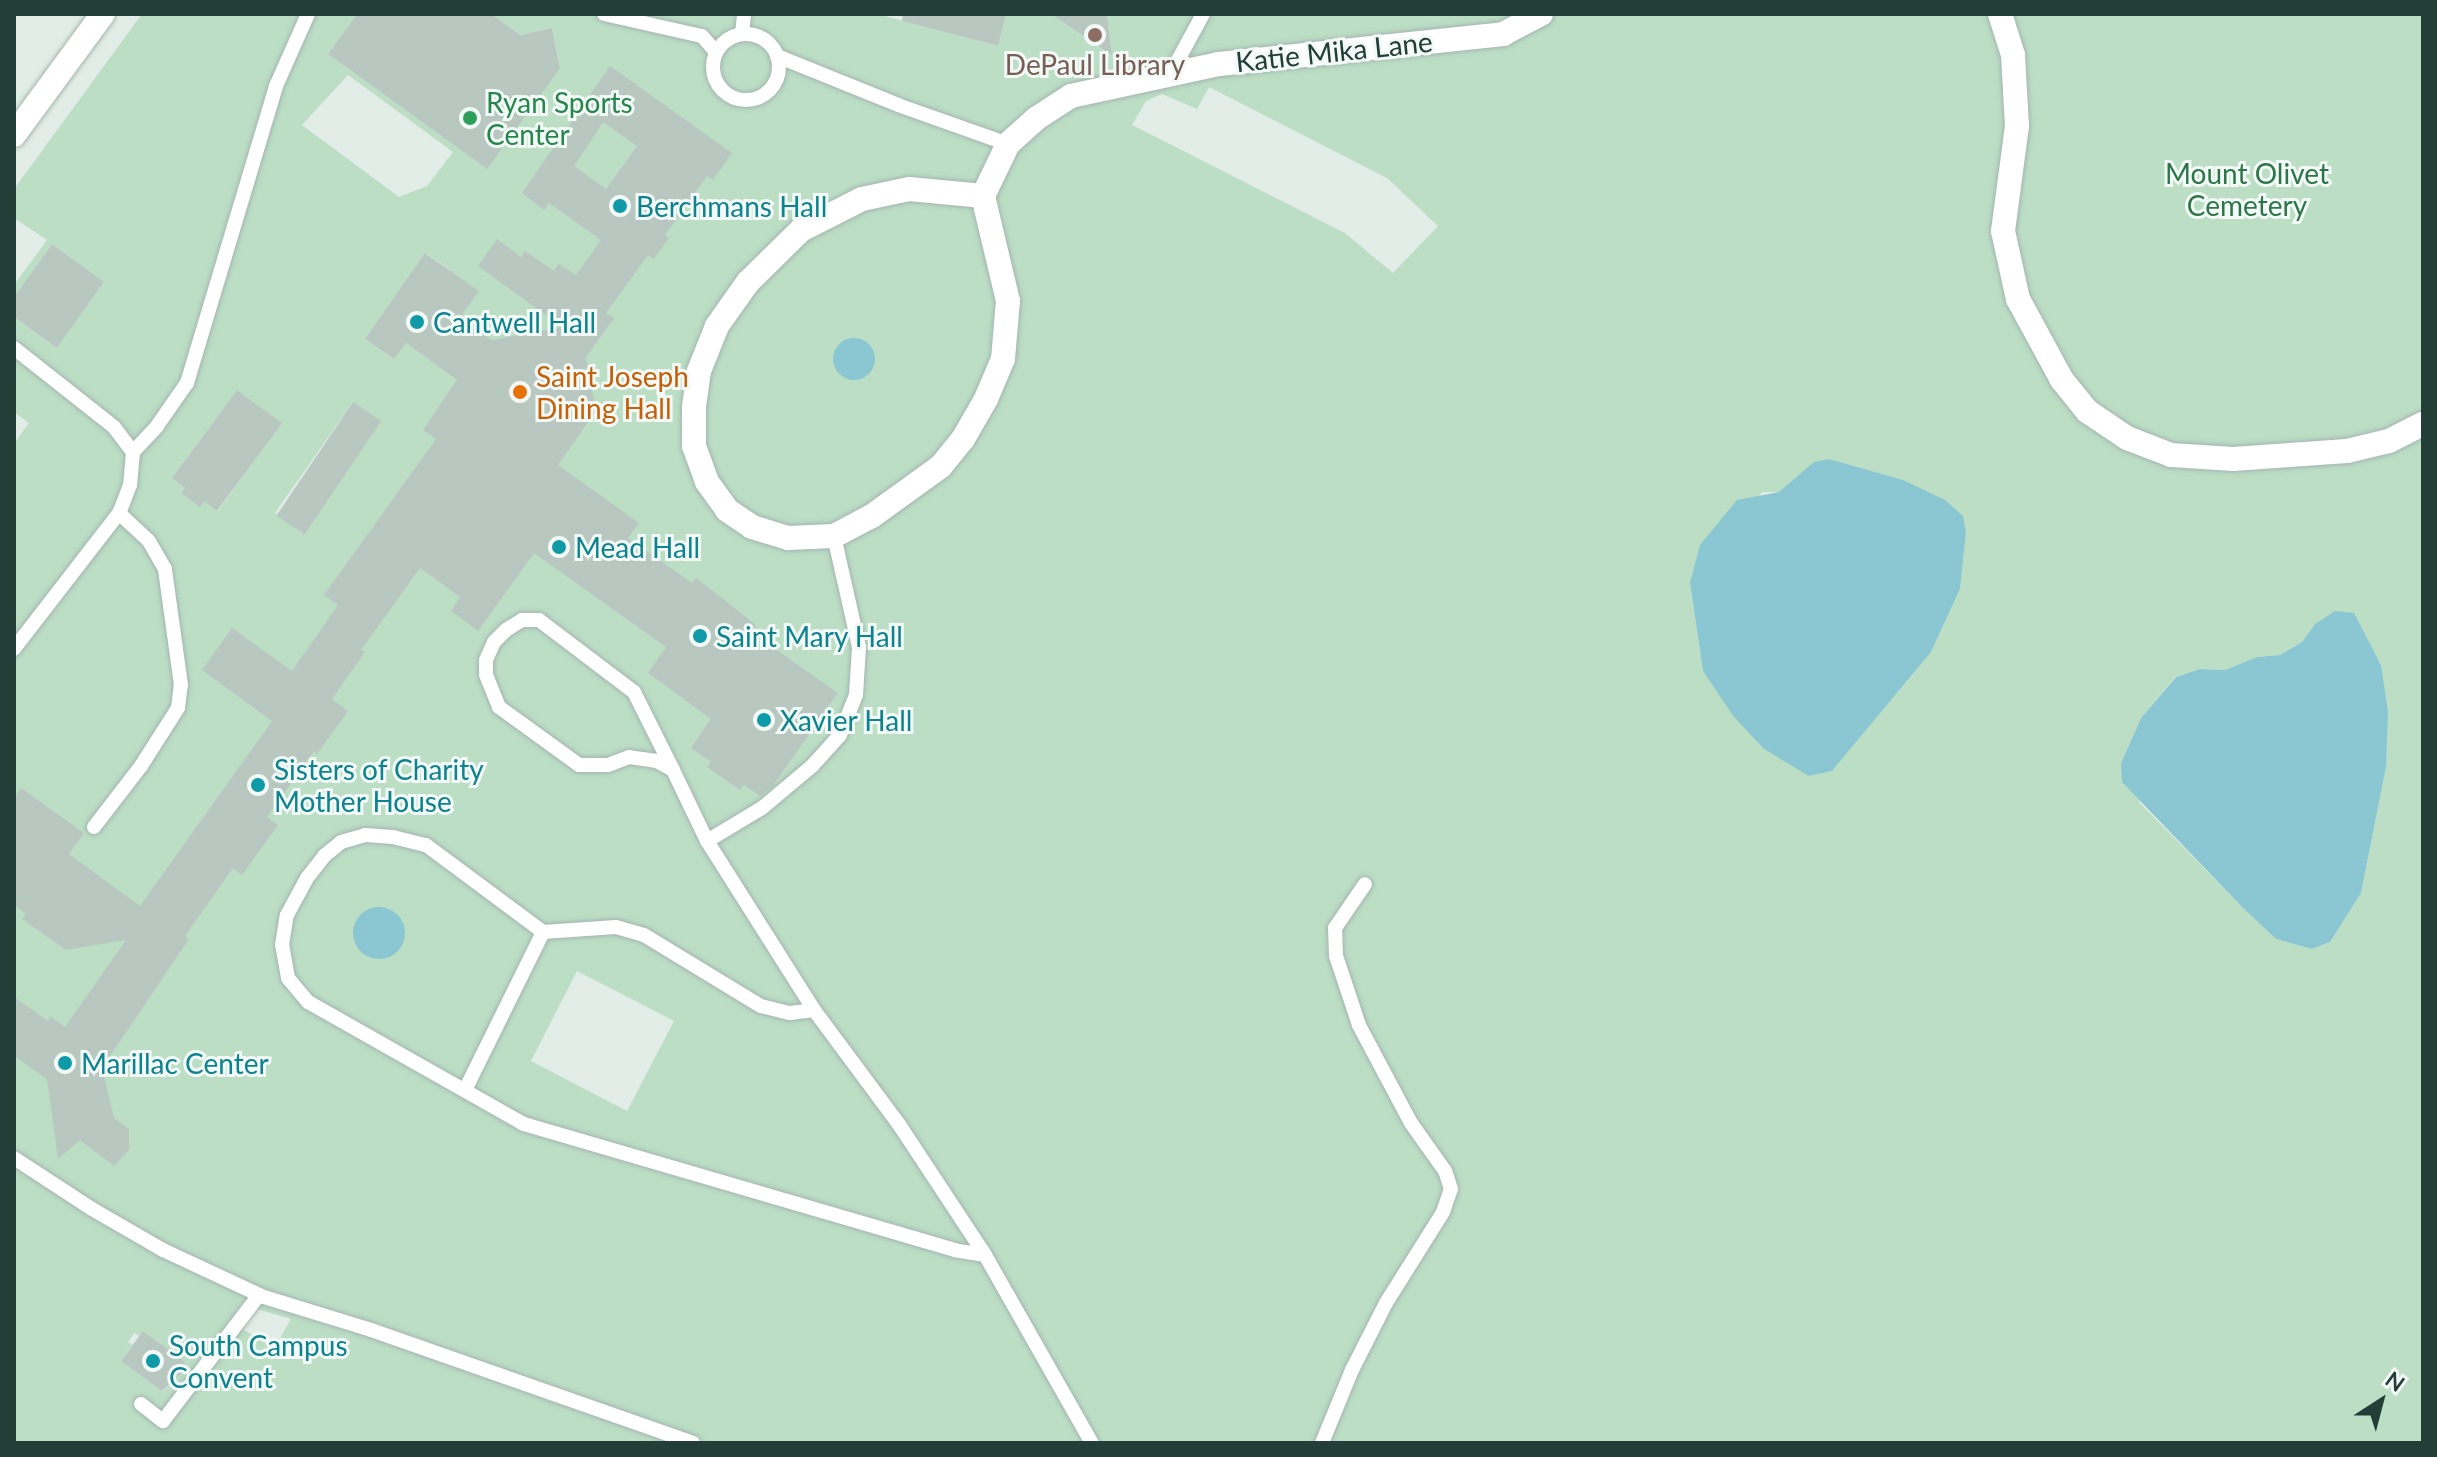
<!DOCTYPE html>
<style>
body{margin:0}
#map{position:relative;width:2437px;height:1457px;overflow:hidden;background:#e3ede8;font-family:Lato,sans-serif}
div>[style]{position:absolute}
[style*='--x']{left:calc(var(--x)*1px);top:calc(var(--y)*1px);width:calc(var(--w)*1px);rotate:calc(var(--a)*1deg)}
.green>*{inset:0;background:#bbdec5}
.water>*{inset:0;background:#8ac7d2}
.round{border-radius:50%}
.building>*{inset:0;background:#b8c8c1;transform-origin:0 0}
.roads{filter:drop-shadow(0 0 2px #a5b5af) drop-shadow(0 0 2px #a5b5af)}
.lane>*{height:14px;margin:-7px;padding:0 7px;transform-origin:7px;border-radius:7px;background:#fff}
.lane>.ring{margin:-7px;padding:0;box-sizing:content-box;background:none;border:14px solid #fff;border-radius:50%}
.street>*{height:24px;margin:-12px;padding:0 12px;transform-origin:12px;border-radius:12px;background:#fff}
.secondary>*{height:24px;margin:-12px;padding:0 12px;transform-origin:12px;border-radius:12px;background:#fff}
.dots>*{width:22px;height:22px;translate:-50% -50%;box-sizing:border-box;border:4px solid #f3f9f6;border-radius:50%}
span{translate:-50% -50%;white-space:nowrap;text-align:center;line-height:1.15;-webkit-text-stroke:6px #f3f9f6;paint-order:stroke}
.street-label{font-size:28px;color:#223e37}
.education-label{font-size:28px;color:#785e54}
.leisure-label{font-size:28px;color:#27864d}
.left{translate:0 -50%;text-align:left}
.park-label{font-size:28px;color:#2c7649}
.culture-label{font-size:28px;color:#0d838f}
.food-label{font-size:28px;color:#c56008}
.frame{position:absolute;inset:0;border:16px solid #223e37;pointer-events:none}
.north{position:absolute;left:2341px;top:1361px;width:80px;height:80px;-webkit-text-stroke:6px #f3f9f6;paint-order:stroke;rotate:36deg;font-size:22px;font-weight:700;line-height:32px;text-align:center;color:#223e37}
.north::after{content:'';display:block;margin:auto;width:28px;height:36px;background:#223e37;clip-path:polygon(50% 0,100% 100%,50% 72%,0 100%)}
</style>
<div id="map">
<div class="green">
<div style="clip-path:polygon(evenodd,142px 14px,357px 14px,328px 54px,486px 168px,560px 67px,552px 28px,520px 35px,492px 14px,877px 14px,997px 46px,1006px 14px,1051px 14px,1111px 56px,1107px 14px,2423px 14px,2423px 1443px,14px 1443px,14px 444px,29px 423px,14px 412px,14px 317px,57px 348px,104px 282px,52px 244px,14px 297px,14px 285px,47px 240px,14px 218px,14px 189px,142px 14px,348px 75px,453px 152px,427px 186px,399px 197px,302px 125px,348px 75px,142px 14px,1209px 87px,1387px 178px,1438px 226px,1393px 273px,1345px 233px,1132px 125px,1146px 101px,1162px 94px,1197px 109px,1209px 87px,142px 14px,426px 253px,451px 271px,442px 284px,430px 360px,406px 343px,394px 359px,365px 339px,426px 253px,142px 14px,237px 390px,281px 423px,218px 511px,204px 501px,200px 506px,181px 493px,185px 488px,172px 478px,237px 390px,142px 14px,353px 402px,380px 422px,302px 533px,275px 513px,353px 402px,142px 14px,1829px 459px,1854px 467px,1966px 532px,1960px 589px,1931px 652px,1832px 771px,1809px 776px,1703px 671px,1690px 583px,1762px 492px,1779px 492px,1829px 459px,142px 14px,2354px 614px,2381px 665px,2386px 767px,2361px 893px,2330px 942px,2312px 949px,2276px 939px,2243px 908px,2140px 803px,2121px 763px,2141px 718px,2175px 677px,2200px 669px,2225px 670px,2257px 657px,2280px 655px,2302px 642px,2315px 624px,2354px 614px,142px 14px,577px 971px,674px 1021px,627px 1111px,531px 1061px,577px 971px,142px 14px,254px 1308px,291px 1319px,276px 1345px,243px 1330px,254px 1308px,142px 14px,143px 1331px,184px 1361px,187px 1369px,163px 1391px,121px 1361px,132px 1345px,128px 1342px,134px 1333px,140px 1336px,143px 1331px)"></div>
</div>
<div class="water">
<div class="round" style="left:833px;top:338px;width:42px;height:42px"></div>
<div style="clip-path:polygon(1829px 459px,1903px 480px,1945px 500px,1963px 516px,1966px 532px,1960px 589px,1931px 652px,1832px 771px,1809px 776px,1764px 749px,1734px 717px,1703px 671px,1690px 583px,1700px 545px,1737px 500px,1779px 492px,1814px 462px)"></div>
<div style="clip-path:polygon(2335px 611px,2354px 613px,2381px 665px,2388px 712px,2386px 767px,2361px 893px,2330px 942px,2312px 949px,2276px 939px,2243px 908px,2122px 782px,2121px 763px,2141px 718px,2176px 677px,2200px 669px,2225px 670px,2257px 657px,2280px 655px,2302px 642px,2315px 624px)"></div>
<div class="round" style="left:353px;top:907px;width:52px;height:52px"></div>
</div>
<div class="building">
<div style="clip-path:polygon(357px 14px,492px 14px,520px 35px,552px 28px,560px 68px,487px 169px,328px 54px)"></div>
<div style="clip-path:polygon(903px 14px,1006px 14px,998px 46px,902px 21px)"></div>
<div style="clip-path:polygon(1051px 14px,1107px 14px,1112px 56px)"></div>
<div style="clip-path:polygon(evenodd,610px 66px,732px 153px,713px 180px,707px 176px,665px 235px,669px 238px,654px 259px,648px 255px,606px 313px,614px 318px,586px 357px,596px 411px,558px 465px,639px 523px,628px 538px,692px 583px,696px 578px,717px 594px,756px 625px,751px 632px,838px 693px,772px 787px,760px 796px,744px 785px,740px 790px,707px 767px,711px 762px,691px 748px,711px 719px,648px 673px,666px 647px,534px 553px,478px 631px,451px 611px,460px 597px,420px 568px,361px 650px,365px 652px,332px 699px,348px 711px,317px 754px,314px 751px,267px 817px,278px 825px,242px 875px,233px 868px,185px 936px,189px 939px,102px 1068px,114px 1118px,129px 1129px,129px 1150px,114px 1166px,80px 1140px,58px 1159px,47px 1079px,14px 1056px,14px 997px,48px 1021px,50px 1016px,65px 1027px,126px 940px,66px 950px,22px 919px,26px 914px,14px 905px,14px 798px,21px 788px,84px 833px,69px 854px,140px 906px,272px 721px,202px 670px,232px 628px,292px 671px,338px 605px,324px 595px,436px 439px,423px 430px,457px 380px,406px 343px,394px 359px,365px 339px,425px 253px,479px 291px,459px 319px,492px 340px,562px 327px,478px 266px,497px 239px,521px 257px,525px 251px,554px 271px,559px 264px,576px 275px,601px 240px,549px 203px,544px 210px,522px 193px,610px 66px,603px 122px,637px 146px,606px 189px,574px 166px,603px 122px)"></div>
<div style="clip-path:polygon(52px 244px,104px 282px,57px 348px,14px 317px,14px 297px)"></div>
<div style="clip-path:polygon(237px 390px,282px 423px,217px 511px,204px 501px,200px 507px,181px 493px,185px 488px,172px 478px)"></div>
<div style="left:353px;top:402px;width:34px;height:137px;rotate:34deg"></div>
<div style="clip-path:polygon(143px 1331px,184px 1361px,187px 1369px,162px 1391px,121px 1361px)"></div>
</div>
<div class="roads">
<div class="lane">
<div style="--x:604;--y:14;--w:100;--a:12.7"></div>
<div style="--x:702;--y:36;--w:21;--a:49"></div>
<div style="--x:742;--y:34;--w:20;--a:-84"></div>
<div class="ring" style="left:713px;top:34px;width:52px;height:52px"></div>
<div style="--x:777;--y:56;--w:131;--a:22"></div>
<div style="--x:898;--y:105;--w:117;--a:19.5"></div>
<div style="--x:1171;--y:73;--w:67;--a:-61.5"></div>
<div style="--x:14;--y:348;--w:127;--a:38.3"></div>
<div style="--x:114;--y:427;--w:31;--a:53"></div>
<div style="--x:133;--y:452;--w:33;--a:95"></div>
<div style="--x:130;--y:485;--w:30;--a:111"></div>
<div style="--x:119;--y:513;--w:172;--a:127.7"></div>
<div style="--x:133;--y:452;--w:35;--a:-47"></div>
<div style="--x:157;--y:426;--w:52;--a:-55.1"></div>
<div style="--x:187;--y:383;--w:310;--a:-73.3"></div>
<div style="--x:276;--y:86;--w:79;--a:-66"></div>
<div style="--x:673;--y:770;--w:18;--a:-151"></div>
<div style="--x:657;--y:761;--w:28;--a:-172"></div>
<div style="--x:629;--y:757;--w:22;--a:159"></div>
<div style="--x:608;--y:765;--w:29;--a:180"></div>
<div style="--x:579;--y:765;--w:99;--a:-144.1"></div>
<div style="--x:499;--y:707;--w:35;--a:-112"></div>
<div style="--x:486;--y:674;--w:14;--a:-90"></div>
<div style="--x:486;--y:660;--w:20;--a:-66"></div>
<div style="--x:494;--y:642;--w:17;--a:-45"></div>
<div style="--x:506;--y:630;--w:19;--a:-32"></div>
<div style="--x:522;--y:620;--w:17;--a:0"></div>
<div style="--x:539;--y:620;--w:119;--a:37.2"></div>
<div style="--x:634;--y:692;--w:87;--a:63.4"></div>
<div style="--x:673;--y:770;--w:79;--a:64.4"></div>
<div style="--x:94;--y:827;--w:77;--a:-52.4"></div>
<div style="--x:141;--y:766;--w:69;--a:-57.5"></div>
<div style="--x:178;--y:708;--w:23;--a:-83"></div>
<div style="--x:181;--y:685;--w:117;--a:-97.9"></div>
<div style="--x:165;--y:569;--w:32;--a:-120"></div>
<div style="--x:149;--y:541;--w:41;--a:-137"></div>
<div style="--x:814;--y:1010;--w:200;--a:-122.3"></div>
<div style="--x:707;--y:841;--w:64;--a:-31"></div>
<div style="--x:762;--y:808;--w:67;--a:-40.1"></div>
<div style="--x:813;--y:765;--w:40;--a:-48"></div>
<div style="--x:840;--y:735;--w:43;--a:-68.2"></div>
<div style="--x:856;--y:695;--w:48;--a:-86.4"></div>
<div style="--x:859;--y:647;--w:114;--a:-102.7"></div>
<div style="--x:465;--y:1090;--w:176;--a:-63.7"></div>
<div style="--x:14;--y:1158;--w:93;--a:33.2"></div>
<div style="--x:92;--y:1209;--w:82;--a:30"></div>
<div style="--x:163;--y:1250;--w:111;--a:25"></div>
<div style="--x:264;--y:1297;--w:112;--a:17.1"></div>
<div style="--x:371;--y:1330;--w:341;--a:19.3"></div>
<div style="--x:985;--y:1255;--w:30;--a:-171"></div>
<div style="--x:955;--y:1250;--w:451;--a:-163.7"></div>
<div style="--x:522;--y:1123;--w:246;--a:-150.5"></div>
<div style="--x:308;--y:1002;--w:31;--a:-130"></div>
<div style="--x:288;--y:978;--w:34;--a:-100"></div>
<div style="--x:282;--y:945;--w:30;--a:-81"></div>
<div style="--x:287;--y:915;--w:42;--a:-61.6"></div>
<div style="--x:307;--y:878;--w:28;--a:-52"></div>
<div style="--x:324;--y:856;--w:22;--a:-39"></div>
<div style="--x:341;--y:842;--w:25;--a:-16"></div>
<div style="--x:365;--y:835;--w:28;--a:4"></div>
<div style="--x:393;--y:837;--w:34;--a:14"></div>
<div style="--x:426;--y:845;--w:146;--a:36.6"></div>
<div style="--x:543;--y:932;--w:73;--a:-3.9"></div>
<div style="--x:616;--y:927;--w:29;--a:16"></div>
<div style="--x:644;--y:935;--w:137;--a:31.3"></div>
<div style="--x:761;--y:1006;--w:30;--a:14"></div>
<div style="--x:790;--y:1013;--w:24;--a:-7"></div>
<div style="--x:814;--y:1010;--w:144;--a:53.4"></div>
<div style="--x:900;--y:1126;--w:154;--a:56.6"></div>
<div style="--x:985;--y:1255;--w:216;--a:60.4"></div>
<div style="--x:141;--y:1404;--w:28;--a:38"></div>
<div style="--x:163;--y:1421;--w:158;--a:-52.7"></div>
<div style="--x:1322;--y:1443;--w:79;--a:-67.7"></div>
<div style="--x:1352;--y:1370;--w:75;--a:-63.1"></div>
<div style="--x:1386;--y:1303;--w:107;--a:-57.9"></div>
<div style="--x:1443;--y:1212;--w:24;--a:-71"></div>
<div style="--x:1451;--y:1189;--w:19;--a:-108"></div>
<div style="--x:1445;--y:1171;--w:59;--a:-125.3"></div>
<div style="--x:1411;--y:1123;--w:111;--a:-118"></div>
<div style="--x:1359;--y:1025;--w:73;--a:-108.4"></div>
<div style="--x:1336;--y:956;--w:28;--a:-92"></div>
<div style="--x:1335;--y:928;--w:53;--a:-55.7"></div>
</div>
<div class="street">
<div style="--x:2000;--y:14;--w:43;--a:72.4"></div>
<div style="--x:2013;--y:55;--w:71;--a:86.8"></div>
<div style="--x:2017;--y:126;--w:106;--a:97.6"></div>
<div style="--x:2003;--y:231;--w:70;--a:77.6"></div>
<div style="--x:2018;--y:299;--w:92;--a:61.5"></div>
<div style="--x:2062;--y:380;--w:40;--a:51"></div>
<div style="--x:2087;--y:411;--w:48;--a:34"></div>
<div style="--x:2127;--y:438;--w:47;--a:21.1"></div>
<div style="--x:2171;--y:455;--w:62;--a:3.7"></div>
<div style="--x:2233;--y:459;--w:114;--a:-4"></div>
<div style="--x:2347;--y:451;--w:43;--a:-13.4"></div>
<div style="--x:2389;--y:441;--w:38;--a:-27"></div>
<div style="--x:983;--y:196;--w:74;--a:-174.6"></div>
<div style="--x:909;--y:189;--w:48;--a:168"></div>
<div style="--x:862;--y:199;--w:68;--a:153.1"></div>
<div style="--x:801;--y:230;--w:74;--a:135.5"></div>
<div style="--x:748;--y:282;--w:54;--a:125.2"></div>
<div style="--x:717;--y:326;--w:48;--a:111.8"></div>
<div style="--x:699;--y:371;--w:36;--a:98"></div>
<div style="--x:694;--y:407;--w:39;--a:90"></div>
<div style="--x:694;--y:446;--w:38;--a:70"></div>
<div style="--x:707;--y:482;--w:34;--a:54"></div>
<div style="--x:727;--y:510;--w:30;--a:34"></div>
<div style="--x:752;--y:527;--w:38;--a:17"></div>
<div style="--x:788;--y:538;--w:46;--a:-2.5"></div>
<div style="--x:834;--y:536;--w:43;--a:-27.8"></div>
<div style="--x:872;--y:516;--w:85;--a:-35.9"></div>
<div style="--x:941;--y:466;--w:35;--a:-51"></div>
<div style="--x:963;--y:439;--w:46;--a:-60.1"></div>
<div style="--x:986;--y:399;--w:43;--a:-67"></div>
<div style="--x:1003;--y:359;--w:58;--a:-85.1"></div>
<div style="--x:1008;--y:301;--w:108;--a:-103.4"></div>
<div style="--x:983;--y:196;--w:58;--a:-64.3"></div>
<div style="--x:1008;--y:144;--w:39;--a:-42"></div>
<div style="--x:1037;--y:118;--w:40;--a:-32.9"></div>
<div style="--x:1071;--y:96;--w:151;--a:-12.2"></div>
<div style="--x:1219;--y:64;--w:286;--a:-6"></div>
<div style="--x:1503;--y:34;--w:43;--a:-27.8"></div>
</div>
<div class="secondary">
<div style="--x:14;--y:135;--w:150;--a:-53.7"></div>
</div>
</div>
<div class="dots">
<div style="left:1095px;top:35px;background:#8d6e63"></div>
<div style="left:470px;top:118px;background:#2e9e5b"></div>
<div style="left:620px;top:206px;background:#0f9aa8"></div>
<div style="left:417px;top:322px;background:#0f9aa8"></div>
<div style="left:520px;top:392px;background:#e8710a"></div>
<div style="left:559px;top:547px;background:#0f9aa8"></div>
<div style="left:700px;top:636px;background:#0f9aa8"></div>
<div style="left:764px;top:720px;background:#0f9aa8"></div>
<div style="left:258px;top:785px;background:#0f9aa8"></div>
<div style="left:65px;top:1063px;background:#0f9aa8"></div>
<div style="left:153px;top:1361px;background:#0f9aa8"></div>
</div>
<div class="street-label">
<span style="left:1334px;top:51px;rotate:-6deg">Katie Mika Lane</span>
</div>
<div class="education-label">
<span style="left:1095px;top:64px">DePaul Library</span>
</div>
<div class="leisure-label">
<span class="left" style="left:486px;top:118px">Ryan Sports<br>Center</span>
</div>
<div class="park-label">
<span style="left:2247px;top:189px">Mount Olivet<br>Cemetery</span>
</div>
<div class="culture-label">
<span class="left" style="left:636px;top:206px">Berchmans Hall</span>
<span class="left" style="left:433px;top:322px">Cantwell Hall</span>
<span class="left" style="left:575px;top:547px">Mead Hall</span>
<span class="left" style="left:716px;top:636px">Saint Mary Hall</span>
<span class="left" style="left:780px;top:720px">Xavier Hall</span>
<span class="left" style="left:274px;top:785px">Sisters of Charity<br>Mother House</span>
<span class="left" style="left:81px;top:1063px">Marillac Center</span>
<span class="left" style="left:169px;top:1361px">South Campus<br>Convent</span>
</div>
<div class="food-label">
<span class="left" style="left:536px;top:392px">Saint Joseph<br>Dining Hall</span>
</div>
<div class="frame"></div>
<div class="north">N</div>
</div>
